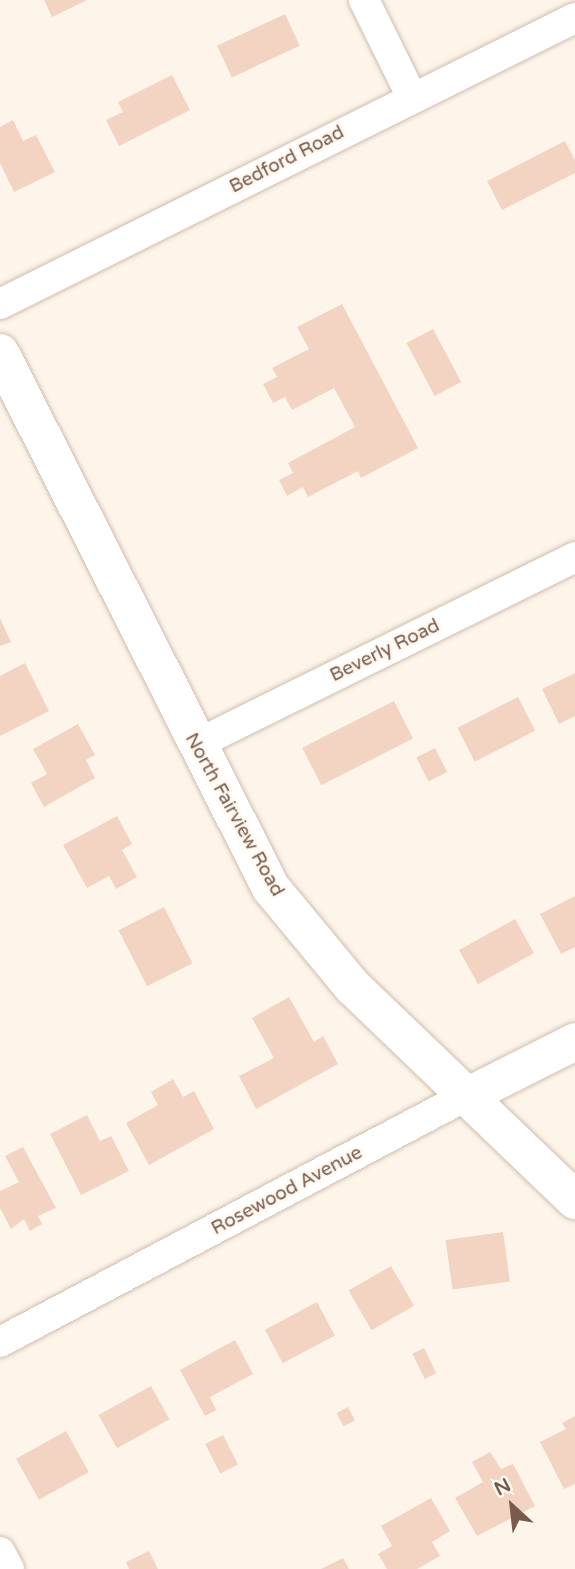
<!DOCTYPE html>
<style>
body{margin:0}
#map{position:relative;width:575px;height:1569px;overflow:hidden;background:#fdf5ea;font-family:"Varela Round",sans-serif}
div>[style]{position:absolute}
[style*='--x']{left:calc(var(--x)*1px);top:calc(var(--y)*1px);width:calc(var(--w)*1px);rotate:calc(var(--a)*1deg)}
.building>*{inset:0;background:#f3d3c1;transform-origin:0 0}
.roads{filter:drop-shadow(0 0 2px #d0bdae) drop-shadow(0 0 2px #d0bdae)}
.minor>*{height:30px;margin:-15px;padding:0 15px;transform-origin:15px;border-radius:15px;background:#fff}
.tertiary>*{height:37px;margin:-18.5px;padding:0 18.5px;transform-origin:18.5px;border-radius:18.5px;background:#fff}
.secondary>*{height:38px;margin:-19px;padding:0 19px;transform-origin:19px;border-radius:19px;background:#fff}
span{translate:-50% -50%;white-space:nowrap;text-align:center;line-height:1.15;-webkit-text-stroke:6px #fff9f1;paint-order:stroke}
.street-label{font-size:19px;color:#795b4c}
.north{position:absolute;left:477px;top:1471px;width:70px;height:70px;-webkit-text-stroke:5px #fff9f1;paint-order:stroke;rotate:333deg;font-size:19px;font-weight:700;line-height:28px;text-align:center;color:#795b4c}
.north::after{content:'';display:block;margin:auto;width:24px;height:32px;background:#795b4c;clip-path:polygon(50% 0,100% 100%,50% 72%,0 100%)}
</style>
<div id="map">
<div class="building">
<div style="clip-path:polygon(44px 0,87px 0,52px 17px)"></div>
<div style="left:285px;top:14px;width:35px;height:75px;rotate:65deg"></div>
<div style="clip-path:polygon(172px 75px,190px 110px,119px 146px,106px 120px,123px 112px,118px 102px)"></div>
<div style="clip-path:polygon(13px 120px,23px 141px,36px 135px,55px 172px,14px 192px,0 163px,0 127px)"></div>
<div style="clip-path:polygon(565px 141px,575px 160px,575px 173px,502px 210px,487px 181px)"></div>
<div style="clip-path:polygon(342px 304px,418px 448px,361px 478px,358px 471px,308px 497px,303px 487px,287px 496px,279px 480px,293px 473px,288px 463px,355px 427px,334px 388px,292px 410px,285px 397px,273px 403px,263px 384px,277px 377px,272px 368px,309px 349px,297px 327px)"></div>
<div style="left:433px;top:329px;width:60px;height:30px;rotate:62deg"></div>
<div style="clip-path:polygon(0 618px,11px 642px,0 646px)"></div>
<div style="clip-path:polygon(25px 663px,49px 711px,0 736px,0 676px)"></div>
<div style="clip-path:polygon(575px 673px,575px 716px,559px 724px,542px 689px)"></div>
<div style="left:518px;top:697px;width:38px;height:68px;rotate:63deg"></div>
<div style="left:394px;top:701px;width:42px;height:103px;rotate:63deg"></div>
<div style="clip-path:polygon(78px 724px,95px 755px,86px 760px,95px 778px,44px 807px,31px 783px,47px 774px,33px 749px)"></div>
<div style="left:435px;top:748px;width:27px;height:21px;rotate:63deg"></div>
<div style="clip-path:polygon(117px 816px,132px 844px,122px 850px,137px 877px,116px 889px,109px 876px,87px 888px,63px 845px)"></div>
<div style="clip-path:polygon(575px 896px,575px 947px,561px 954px,540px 914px)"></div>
<div style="left:164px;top:907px;width:63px;height:51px;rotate:63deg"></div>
<div style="left:515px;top:919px;width:39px;height:64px;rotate:61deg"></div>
<div style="clip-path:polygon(289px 997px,314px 1042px,323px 1036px,338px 1064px,256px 1109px,239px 1076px,274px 1058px,252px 1018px)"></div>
<div style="clip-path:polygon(173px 1079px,183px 1097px,194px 1091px,214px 1129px,149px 1165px,126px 1123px,158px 1105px,151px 1092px)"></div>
<div style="clip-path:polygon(87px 1115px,100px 1141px,111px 1136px,129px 1171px,81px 1195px,50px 1134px)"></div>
<div style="clip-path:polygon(23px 1147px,56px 1208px,38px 1216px,42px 1224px,30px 1231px,24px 1219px,11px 1229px,0 1208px,0 1191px,19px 1182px,5px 1156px)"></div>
<div style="left:503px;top:1232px;width:50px;height:58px;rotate:82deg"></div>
<div style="left:391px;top:1266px;width:46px;height:49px;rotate:60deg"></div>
<div style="left:317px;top:1302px;width:38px;height:59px;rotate:62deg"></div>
<div style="clip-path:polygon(235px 1340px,253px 1374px,210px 1397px,216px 1410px,205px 1416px,180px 1370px)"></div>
<div style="left:424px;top:1348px;width:28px;height:13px;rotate:64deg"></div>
<div style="left:151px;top:1386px;width:38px;height:60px;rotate:61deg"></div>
<div style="left:348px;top:1407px;width:15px;height:13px;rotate:62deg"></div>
<div style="clip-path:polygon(575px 1416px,575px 1484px,564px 1489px,540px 1442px,566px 1429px,562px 1423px)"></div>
<div style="left:66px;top:1431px;width:47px;height:57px;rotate:61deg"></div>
<div style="left:223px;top:1435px;width:33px;height:20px;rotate:63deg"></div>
<div style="clip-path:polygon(490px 1452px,501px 1469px,513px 1464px,535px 1506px,477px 1536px,455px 1498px,483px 1482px,472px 1462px)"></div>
<div style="clip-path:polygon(431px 1498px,450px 1531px,432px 1542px,440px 1556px,417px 1569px,387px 1569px,378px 1554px,392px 1546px,381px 1526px)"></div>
<div style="clip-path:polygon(149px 1551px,158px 1569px,129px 1569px,126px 1562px)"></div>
<div style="clip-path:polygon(343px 1558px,349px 1569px,321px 1569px)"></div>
</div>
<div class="roads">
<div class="minor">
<div style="--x:364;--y:0;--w:108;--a:63.7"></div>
<div style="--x:0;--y:304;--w:642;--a:-26.45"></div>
<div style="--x:195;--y:745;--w:424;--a:-26.3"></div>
<div style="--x:0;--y:1342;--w:527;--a:-27.83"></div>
<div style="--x:0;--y:1552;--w:19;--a:62"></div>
</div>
<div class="tertiary">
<div style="--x:466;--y:1096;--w:122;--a:-26.8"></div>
</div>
<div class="secondary">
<div style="--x:0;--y:353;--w:600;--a:63.14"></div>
<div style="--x:271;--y:888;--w:129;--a:50.4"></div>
<div style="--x:353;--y:987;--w:308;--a:43.8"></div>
</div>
</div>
<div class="street-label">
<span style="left:287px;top:160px;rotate:-27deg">Bedford Road</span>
<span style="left:385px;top:651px;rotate:-26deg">Beverly Road</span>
<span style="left:234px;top:815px;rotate:61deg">North Fairview Road</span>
<span style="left:287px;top:1191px;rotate:-28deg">Rosewood Avenue</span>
</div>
<div class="north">N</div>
</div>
